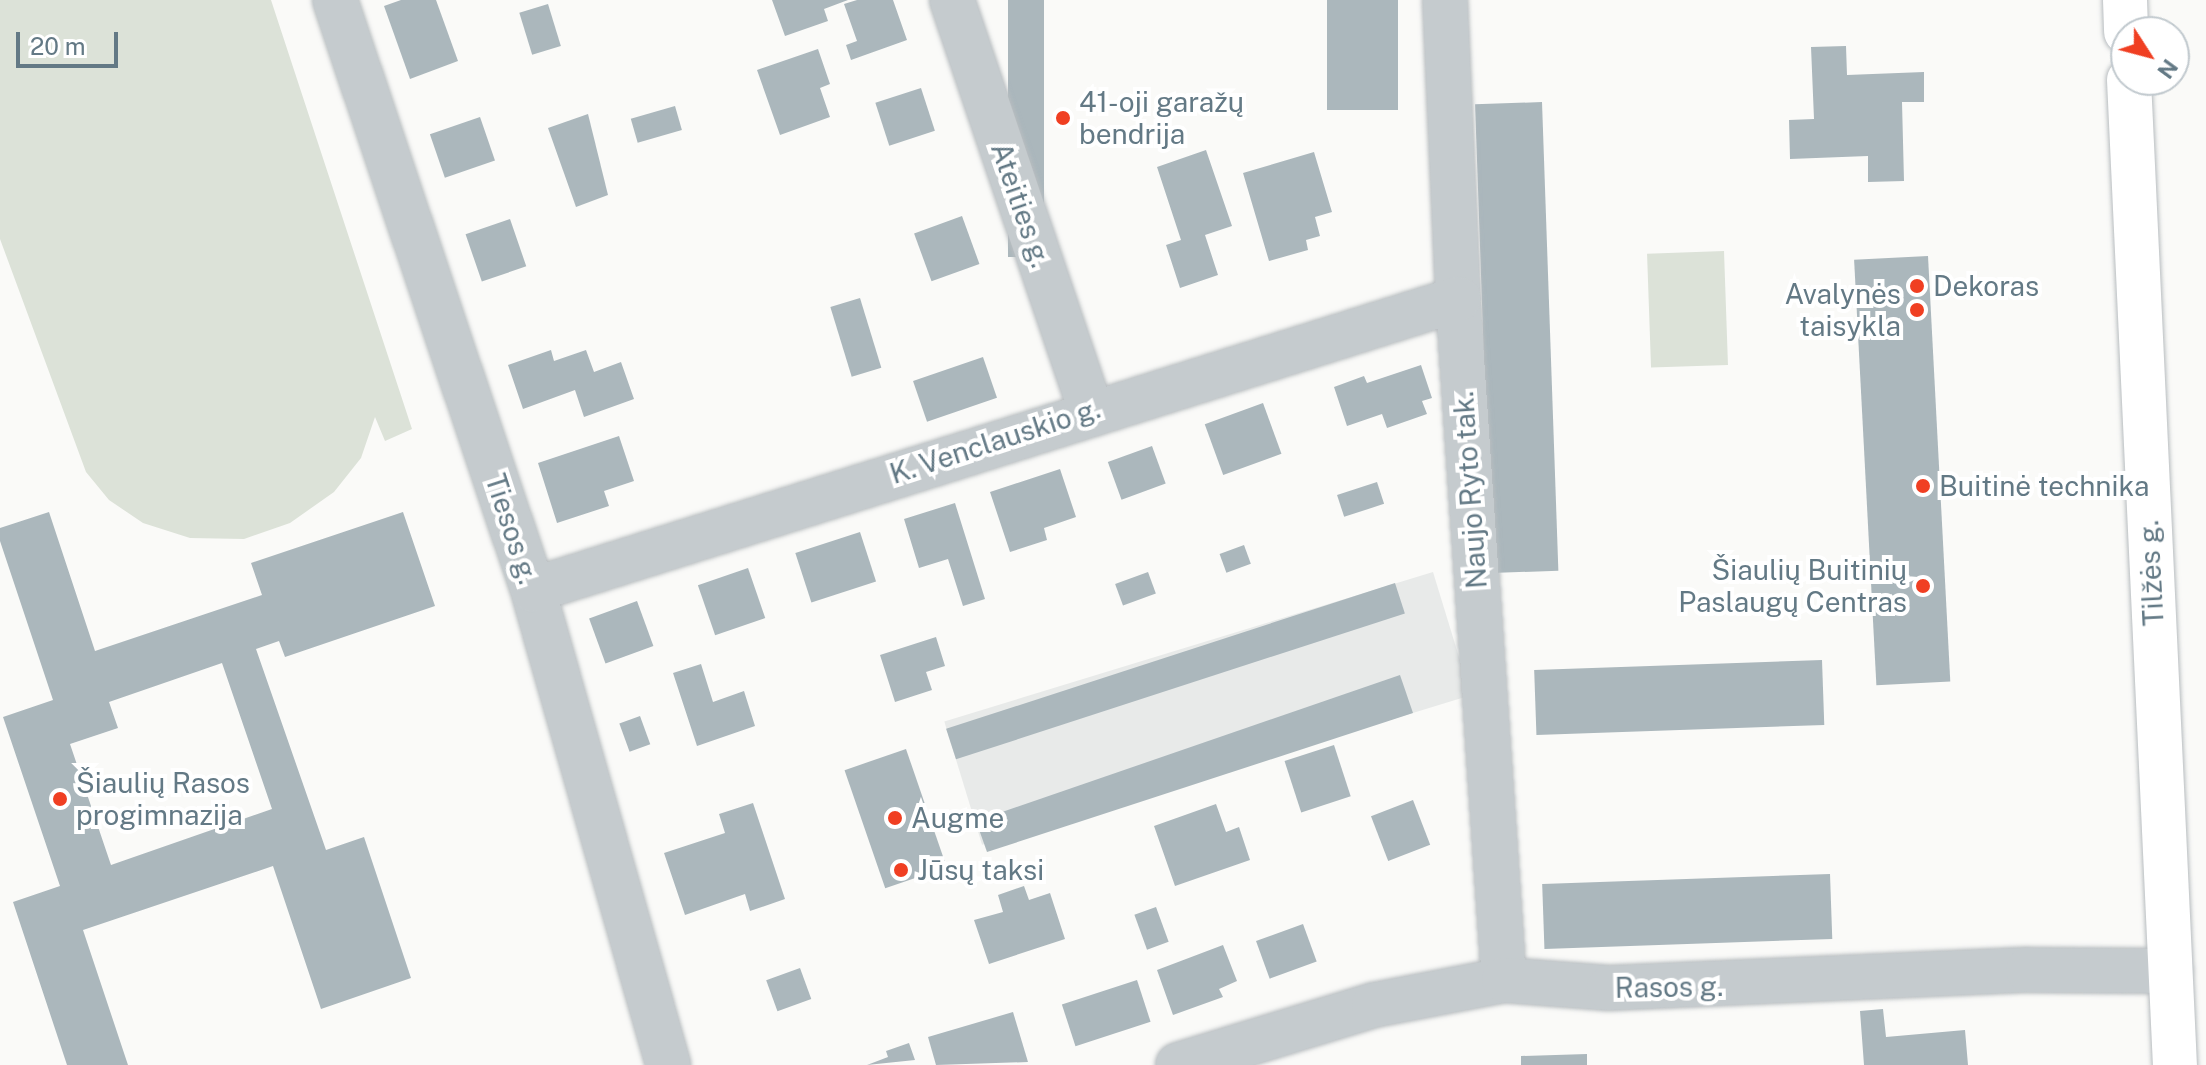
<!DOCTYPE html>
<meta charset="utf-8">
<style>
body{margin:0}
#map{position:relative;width:2206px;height:1065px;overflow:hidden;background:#fafaf8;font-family:"Public Sans",sans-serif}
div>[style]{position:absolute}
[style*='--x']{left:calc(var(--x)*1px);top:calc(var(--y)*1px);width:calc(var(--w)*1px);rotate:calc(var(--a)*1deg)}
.built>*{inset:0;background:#e8eae9;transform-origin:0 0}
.green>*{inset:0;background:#dce2d8;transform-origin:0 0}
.building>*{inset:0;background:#abb7bc;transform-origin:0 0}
.roads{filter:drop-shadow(0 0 2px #b8bdc0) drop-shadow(0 0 2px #b8bdc0)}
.minor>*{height:44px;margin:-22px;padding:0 22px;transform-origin:22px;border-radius:22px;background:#c5cbce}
.highway>*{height:44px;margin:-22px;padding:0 22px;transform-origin:22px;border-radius:22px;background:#fff}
.dots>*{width:22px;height:22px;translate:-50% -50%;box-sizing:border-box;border:4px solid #fff;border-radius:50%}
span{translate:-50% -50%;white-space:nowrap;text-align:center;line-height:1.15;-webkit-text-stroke:8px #fff;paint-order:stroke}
.poi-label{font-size:28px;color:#637985}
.left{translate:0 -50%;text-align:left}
.right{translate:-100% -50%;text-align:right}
.street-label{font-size:28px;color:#637985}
.north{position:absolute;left:2110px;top:16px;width:80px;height:80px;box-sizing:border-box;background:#fff;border:2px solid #c1c9ce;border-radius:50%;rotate:126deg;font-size:22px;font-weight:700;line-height:32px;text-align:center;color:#637985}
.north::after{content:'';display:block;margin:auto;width:28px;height:36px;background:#f03f22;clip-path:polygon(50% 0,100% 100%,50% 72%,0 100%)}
.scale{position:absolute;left:16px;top:32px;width:102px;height:36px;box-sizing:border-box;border:4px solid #637985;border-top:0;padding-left:10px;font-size:24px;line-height:28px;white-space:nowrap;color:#637985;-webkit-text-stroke:6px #fff;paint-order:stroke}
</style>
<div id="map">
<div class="built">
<div style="left:1433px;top:572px;width:129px;height:511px;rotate:73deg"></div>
</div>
<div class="green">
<div style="clip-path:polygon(0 0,271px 0,412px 429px,385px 441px,375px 417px,361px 458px,334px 492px,290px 523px,244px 539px,190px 538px,143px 523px,109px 500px,86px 472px,0 239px)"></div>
<div style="left:1724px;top:251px;width:114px;height:77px;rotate:88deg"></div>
</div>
<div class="building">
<div style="clip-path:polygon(401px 0,436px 0,458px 61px,410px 79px,384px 6px)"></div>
<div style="clip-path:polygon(772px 0,848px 0,824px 9px,828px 21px,785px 36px)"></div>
<div style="clip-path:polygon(857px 0,893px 0,907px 40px,851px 60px,846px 45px,857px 41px,844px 4px)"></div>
<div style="left:1008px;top:0;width:36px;height:257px"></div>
<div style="left:1327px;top:0;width:71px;height:110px"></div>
<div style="left:548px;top:4px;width:44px;height:30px;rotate:73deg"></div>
<div style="clip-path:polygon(1846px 46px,1847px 75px,1924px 72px,1924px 102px,1902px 102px,1904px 181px,1868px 182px,1868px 156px,1790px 159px,1789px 120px,1814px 119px,1811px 47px)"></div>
<div style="clip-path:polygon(818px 49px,830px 84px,820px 88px,830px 117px,780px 135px,757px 70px)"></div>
<div style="left:921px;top:88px;width:45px;height:48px;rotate:72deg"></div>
<div style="left:1542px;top:102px;width:469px;height:67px;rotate:88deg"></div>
<div style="left:675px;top:106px;width:25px;height:46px;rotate:74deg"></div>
<div style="clip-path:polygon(588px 114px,608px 195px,576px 207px,548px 128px)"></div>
<div style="left:480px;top:117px;width:46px;height:53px;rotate:71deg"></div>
<div style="clip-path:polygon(1206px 150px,1232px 226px,1205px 235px,1218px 275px,1180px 288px,1166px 245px,1181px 240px,1157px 167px)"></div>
<div style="clip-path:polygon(1314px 152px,1332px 212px,1315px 217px,1320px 236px,1306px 240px,1308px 250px,1269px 261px,1243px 173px)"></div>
<div style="left:962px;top:216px;width:51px;height:51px;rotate:70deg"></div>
<div style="left:510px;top:219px;width:50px;height:47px;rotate:71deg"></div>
<div style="left:1928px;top:256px;width:426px;height:74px;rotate:87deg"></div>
<div style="left:860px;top:298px;width:73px;height:31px;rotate:73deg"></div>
<div style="clip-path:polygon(551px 350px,554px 361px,586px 350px,594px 372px,621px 362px,634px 399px,584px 417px,575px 390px,523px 409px,508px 365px)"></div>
<div style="left:983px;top:357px;width:43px;height:74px;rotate:71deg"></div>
<div style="clip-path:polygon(1421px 365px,1432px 398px,1422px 401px,1427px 414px,1387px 428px,1382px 414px,1347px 426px,1334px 387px,1364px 376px,1367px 383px)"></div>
<div style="left:1263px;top:403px;width:54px;height:62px;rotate:70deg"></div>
<div style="clip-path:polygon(619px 436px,634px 481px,604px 491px,609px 506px,557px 523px,538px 463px)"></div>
<div style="left:1152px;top:446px;width:40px;height:47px;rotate:70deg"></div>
<div style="clip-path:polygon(1060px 469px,1076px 517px,1044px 528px,1047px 540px,1010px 552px,990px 492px)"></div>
<div style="left:1377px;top:482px;width:23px;height:42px;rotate:72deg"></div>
<div style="clip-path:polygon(955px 503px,985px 599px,963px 606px,948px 559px,919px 568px,904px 519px)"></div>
<div style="clip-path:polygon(evenodd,49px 512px,95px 651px,262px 595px,251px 563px,403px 512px,435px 606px,285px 657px,279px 641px,256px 649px,326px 850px,364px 837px,411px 978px,321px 1009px,273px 866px,83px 930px,128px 1065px,67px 1065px,13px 902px,60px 886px,3px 717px,53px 700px,0 541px,0 528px,49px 512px,222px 663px,272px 809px,111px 865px,70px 744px,118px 728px,109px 702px,222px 663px)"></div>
<div style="left:860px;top:532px;width:52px;height:68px;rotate:72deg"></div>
<div style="left:1244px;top:545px;width:20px;height:26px;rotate:70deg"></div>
<div style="left:748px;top:568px;width:53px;height:53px;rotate:71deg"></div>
<div style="left:1148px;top:572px;width:23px;height:35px;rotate:70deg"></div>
<div style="left:1395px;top:583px;width:32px;height:472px;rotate:72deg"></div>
<div style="left:637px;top:601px;width:48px;height:51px;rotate:70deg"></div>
<div style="clip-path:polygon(936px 637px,945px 666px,926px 672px,932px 690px,895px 702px,880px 655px)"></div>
<div style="left:1822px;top:660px;width:65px;height:288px;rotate:88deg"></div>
<div style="clip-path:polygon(701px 664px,713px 702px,744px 691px,755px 726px,697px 746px,673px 673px)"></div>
<div style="clip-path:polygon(1400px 675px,1413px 713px,987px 852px,976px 821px)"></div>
<div style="left:640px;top:716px;width:30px;height:22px;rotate:70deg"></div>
<div style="left:1334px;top:745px;width:54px;height:52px;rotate:72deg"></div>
<div style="left:906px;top:749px;width:125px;height:65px;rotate:71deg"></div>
<div style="left:1413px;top:800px;width:48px;height:45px;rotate:69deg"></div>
<div style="clip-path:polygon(753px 803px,785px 899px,750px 911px,745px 894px,685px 915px,664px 853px,725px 833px,719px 814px)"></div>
<div style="clip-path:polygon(1216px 804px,1226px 832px,1239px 827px,1250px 860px,1175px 886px,1154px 826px)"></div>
<div style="left:1830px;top:874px;width:65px;height:288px;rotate:88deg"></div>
<div style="clip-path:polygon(1024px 886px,1029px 900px,1050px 893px,1065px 939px,989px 964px,974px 920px,1003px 912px,998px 895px)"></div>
<div style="left:1156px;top:907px;width:37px;height:23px;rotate:70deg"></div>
<div style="left:1303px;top:924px;width:40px;height:50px;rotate:70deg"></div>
<div style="clip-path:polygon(1223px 945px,1237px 981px,1219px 989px,1223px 997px,1173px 1015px,1157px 970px)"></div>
<div style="left:800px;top:968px;width:33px;height:36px;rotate:70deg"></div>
<div style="left:1137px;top:980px;width:44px;height:79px;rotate:72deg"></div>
<div style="clip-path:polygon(1883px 1009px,1886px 1037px,1965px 1030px,1968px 1065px,1864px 1065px,1860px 1011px)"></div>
<div style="clip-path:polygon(1013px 1012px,1028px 1062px,936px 1065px,928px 1037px)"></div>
<div style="clip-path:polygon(909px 1043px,915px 1060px,867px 1065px,888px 1057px,886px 1051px)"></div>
<div style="clip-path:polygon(1587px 1054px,1587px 1065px,1521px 1065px,1521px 1056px)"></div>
</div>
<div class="roads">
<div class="minor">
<div style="--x:335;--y:0;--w:622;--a:71.45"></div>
<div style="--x:533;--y:590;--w:494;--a:74.1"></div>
<div style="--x:952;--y:0;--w:433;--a:71.3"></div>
<div style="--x:1445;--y:0;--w:299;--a:87.5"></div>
<div style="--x:1458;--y:299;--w:683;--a:86.14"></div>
<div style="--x:533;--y:590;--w:970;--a:-17.46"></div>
<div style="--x:1178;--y:1065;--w:205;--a:-17"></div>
<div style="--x:1374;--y:1005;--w:132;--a:-10.9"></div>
<div style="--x:1504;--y:980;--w:105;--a:4.4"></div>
<div style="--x:1609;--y:988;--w:419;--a:-2.5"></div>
<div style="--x:2028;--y:970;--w:143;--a:0.4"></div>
</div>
<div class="highway">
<div style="--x:2125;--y:0;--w:32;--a:88"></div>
<div style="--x:2129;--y:80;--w:986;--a:87.33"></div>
</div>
</div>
<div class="dots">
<div style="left:1063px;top:118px;background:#f03f22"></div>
<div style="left:1917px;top:286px;background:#f03f22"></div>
<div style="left:1917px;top:310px;background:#f03f22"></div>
<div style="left:1923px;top:486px;background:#f03f22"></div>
<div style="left:1923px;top:586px;background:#f03f22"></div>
<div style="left:60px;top:799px;background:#f03f22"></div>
<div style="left:895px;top:818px;background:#f03f22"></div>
<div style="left:901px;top:870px;background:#f03f22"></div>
</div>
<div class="poi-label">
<span class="left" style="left:1079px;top:118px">41-oji garažų<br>bendrija</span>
<span class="left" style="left:1933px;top:286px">Dekoras</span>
<span class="right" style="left:1901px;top:310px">Avalynės<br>taisykla</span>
<span class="left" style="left:1939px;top:486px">Buitinė technika</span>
<span class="right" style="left:1907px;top:586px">Šiaulių Buitinių<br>Paslaugų Centras</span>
<span class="left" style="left:76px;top:799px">Šiaulių Rasos<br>progimnazija</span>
<span class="left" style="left:911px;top:818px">Augme</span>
<span class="left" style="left:917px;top:870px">Jūsų taksi</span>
</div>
<div class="street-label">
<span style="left:1021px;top:205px;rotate:71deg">Ateities g.</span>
<span style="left:995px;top:441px;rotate:-18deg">K. Venclauskio g.</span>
<span style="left:1470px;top:490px;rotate:-94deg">Naujo Ryto tak.</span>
<span style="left:512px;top:529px;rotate:72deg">Tiesos g.</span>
<span style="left:2151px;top:573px;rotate:-93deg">Tilžės g.</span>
<span style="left:1669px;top:987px;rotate:-1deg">Rasos g.</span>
</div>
<div class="north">N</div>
<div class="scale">20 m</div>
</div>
